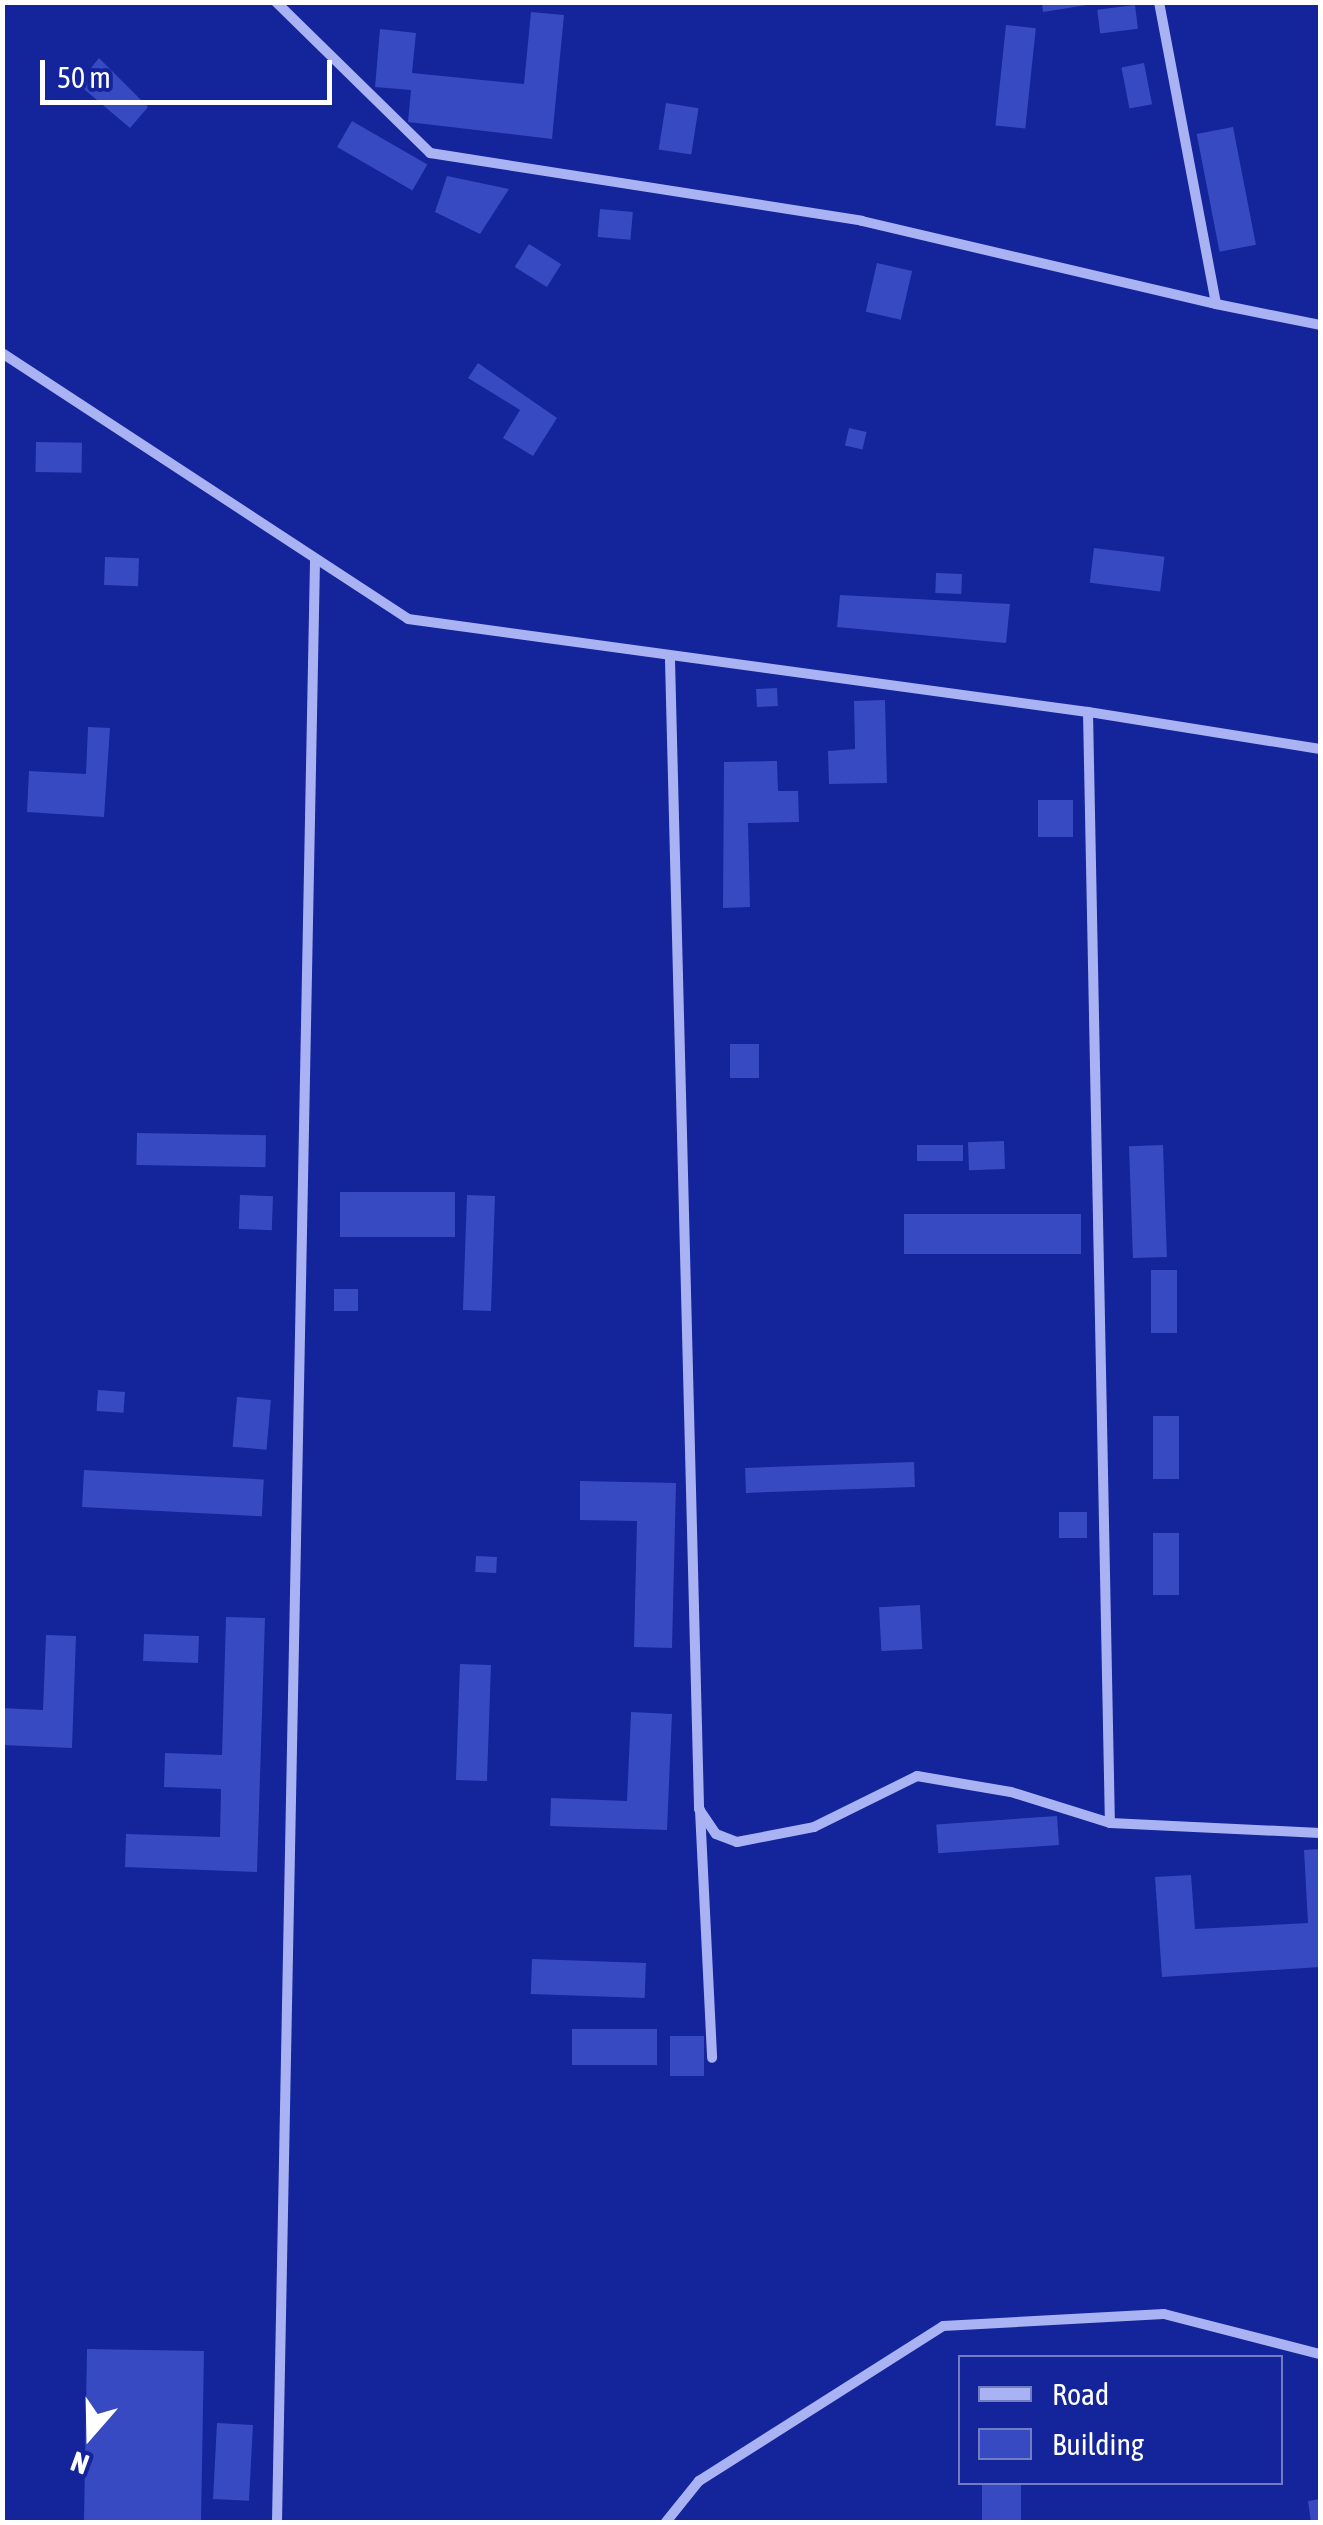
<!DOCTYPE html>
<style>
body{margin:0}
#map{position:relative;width:1323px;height:2525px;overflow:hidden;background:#14249b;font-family:"Asap Condensed",sans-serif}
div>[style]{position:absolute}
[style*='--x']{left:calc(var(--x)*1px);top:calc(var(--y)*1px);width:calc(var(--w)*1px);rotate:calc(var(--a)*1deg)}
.building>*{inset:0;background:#384ac1;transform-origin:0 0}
.street>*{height:10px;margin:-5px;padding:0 5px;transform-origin:5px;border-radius:5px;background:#a9b3f3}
span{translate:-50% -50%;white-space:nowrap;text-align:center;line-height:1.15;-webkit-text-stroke:8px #14249b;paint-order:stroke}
.frame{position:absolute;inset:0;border:5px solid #fff;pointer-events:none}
.legend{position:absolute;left:958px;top:2355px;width:325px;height:130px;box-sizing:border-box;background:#14249b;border:2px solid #727cc3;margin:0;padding:12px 18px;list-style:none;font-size:30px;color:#fff}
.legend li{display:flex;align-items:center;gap:20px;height:50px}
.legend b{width:50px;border:2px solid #727cc3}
.north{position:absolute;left:40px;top:2385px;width:100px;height:100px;-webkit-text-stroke:8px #14249b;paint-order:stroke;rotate:200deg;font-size:28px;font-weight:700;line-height:40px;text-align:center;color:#fff}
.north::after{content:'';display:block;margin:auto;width:35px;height:45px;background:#fff;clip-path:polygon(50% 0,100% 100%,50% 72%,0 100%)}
.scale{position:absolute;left:40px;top:60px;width:292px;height:45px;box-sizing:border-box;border:5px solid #fff;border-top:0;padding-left:12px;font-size:30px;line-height:35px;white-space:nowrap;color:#fff;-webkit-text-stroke:8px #14249b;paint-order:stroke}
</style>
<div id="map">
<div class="building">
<div style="clip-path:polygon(1042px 2px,1087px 2px,1087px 5px,1043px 12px)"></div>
<div style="left:1135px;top:5px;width:24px;height:38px;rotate:83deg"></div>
<div style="clip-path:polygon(531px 12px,564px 15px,552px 139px,408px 122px,411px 90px,375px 87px,380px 29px,416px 33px,412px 73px,524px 84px)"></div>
<div style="left:1006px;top:25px;width:30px;height:101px;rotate:6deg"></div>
<div style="clip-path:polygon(99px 58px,148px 107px,130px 128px,78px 84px)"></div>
<div style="left:1144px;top:63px;width:42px;height:23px;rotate:79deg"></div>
<div style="left:666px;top:103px;width:33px;height:47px;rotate:9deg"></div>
<div style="left:352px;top:121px;width:87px;height:30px;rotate:30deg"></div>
<div style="left:1233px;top:127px;width:120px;height:37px;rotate:79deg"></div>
<div style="clip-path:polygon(447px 176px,509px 189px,480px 234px,435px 212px)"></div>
<div style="left:600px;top:209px;width:33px;height:28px;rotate:5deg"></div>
<div style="left:529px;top:244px;width:38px;height:27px;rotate:32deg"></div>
<div style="left:877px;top:263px;width:36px;height:50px;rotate:13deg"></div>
<div style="clip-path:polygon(478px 363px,557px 418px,533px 456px,503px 438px,520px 410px,468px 378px)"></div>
<div style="left:849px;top:428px;width:18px;height:18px;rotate:13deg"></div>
<div style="left:36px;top:442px;width:46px;height:30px;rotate:1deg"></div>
<div style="left:1094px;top:548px;width:71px;height:35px;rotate:7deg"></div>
<div style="left:105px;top:557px;width:34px;height:28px;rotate:2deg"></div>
<div style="left:936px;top:573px;width:26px;height:20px;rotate:2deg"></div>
<div style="clip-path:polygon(840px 595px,1010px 604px,1006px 643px,837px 627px)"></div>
<div style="left:777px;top:688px;width:18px;height:21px;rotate:87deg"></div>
<div style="clip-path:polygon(885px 700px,887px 783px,829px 784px,828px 751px,855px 749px,854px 701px)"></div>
<div style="clip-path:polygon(88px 727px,110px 728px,104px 817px,27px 812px,29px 771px,86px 774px)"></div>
<div style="clip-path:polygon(777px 761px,778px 791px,798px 791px,799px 822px,748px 823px,750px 907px,723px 908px,724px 762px)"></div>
<div style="left:1038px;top:800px;width:35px;height:37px"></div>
<div style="left:730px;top:1044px;width:29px;height:34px"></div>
<div style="left:137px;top:1133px;width:129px;height:32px;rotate:1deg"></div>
<div style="left:1004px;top:1141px;width:28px;height:36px;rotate:88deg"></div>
<div style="left:963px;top:1145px;width:16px;height:46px;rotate:90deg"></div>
<div style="left:1163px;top:1145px;width:112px;height:34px;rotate:88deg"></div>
<div style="left:340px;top:1192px;width:115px;height:45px"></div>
<div style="left:240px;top:1195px;width:33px;height:34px;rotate:2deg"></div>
<div style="left:467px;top:1195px;width:28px;height:115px;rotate:2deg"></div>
<div style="left:904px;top:1214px;width:177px;height:40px"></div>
<div style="left:1151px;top:1270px;width:26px;height:63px"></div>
<div style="left:334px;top:1289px;width:24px;height:22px"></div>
<div style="left:98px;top:1390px;width:27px;height:21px;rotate:4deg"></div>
<div style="left:237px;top:1397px;width:34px;height:50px;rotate:5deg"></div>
<div style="left:1153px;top:1416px;width:26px;height:63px"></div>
<div style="left:914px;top:1462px;width:25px;height:169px;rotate:88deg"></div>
<div style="left:84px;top:1470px;width:180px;height:37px;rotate:3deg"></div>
<div style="clip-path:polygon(580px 1481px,676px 1483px,672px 1648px,634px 1647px,637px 1521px,580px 1520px)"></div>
<div style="left:1087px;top:1512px;width:26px;height:28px;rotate:90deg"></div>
<div style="left:1153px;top:1533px;width:26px;height:62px"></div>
<div style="left:476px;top:1556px;width:21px;height:16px;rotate:3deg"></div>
<div style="left:920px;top:1605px;width:44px;height:41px;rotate:87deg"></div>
<div style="clip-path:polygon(226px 1617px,265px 1618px,257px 1872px,125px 1867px,126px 1834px,220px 1837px,221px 1789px,164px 1787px,165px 1753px,222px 1755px)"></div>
<div style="left:144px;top:1634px;width:55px;height:27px;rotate:2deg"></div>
<div style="clip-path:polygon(46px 1635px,76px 1636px,72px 1748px,2px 1745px,2px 1708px,43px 1710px)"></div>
<div style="left:460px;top:1664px;width:31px;height:116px;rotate:2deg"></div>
<div style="clip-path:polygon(631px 1712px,672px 1714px,667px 1830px,550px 1826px,551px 1798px,627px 1801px)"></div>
<div style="left:1057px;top:1816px;width:29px;height:121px;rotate:86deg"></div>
<div style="clip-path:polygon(1320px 1849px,1320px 1967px,1162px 1977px,1155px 1877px,1191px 1875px,1195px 1929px,1308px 1923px,1304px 1850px)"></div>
<div style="left:532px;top:1959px;width:114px;height:35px;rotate:2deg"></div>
<div style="left:572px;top:2029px;width:85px;height:36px"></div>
<div style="left:670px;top:2036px;width:34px;height:40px"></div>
<div style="left:87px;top:2349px;width:117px;height:173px;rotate:1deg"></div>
<div style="left:217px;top:2423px;width:36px;height:76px;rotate:3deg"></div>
<div style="left:982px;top:2482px;width:39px;height:40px"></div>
<div style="clip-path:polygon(1320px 2499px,1320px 2522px,1311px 2522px,1308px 2501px)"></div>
</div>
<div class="street">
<div style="--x:276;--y:2;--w:216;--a:44.4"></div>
<div style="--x:430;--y:153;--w:437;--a:8.9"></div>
<div style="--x:862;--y:221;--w:364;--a:13.2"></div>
<div style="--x:1159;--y:2;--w:307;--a:79.3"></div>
<div style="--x:1216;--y:304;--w:106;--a:11.4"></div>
<div style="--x:2;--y:353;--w:485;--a:33.2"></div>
<div style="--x:408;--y:619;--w:686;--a:7.79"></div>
<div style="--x:670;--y:660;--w:1149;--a:88.55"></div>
<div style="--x:699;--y:1809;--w:30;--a:56"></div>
<div style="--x:716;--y:1834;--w:22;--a:21"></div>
<div style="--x:737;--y:1842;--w:78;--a:-11"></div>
<div style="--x:814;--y:1827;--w:115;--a:-26.3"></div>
<div style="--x:917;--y:1776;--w:95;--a:9.7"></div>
<div style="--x:1011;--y:1792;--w:104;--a:17.4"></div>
<div style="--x:1320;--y:749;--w:235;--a:-170.9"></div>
<div style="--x:1088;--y:712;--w:1111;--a:88.87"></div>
<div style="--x:1110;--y:1823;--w:210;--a:2.7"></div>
<div style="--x:700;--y:1810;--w:248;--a:87.2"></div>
<div style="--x:277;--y:2522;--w:1963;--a:-88.89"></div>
<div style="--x:666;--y:2522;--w:53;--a:-51.2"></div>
<div style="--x:699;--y:2481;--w:289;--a:-32.4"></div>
<div style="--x:943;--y:2326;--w:221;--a:-3.1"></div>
<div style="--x:1164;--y:2314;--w:161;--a:14.4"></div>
</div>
<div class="frame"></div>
<ul class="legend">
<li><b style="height:12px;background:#a9b3f3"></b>Road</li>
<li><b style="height:28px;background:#384ac1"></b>Building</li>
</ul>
<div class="north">N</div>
<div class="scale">50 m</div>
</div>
